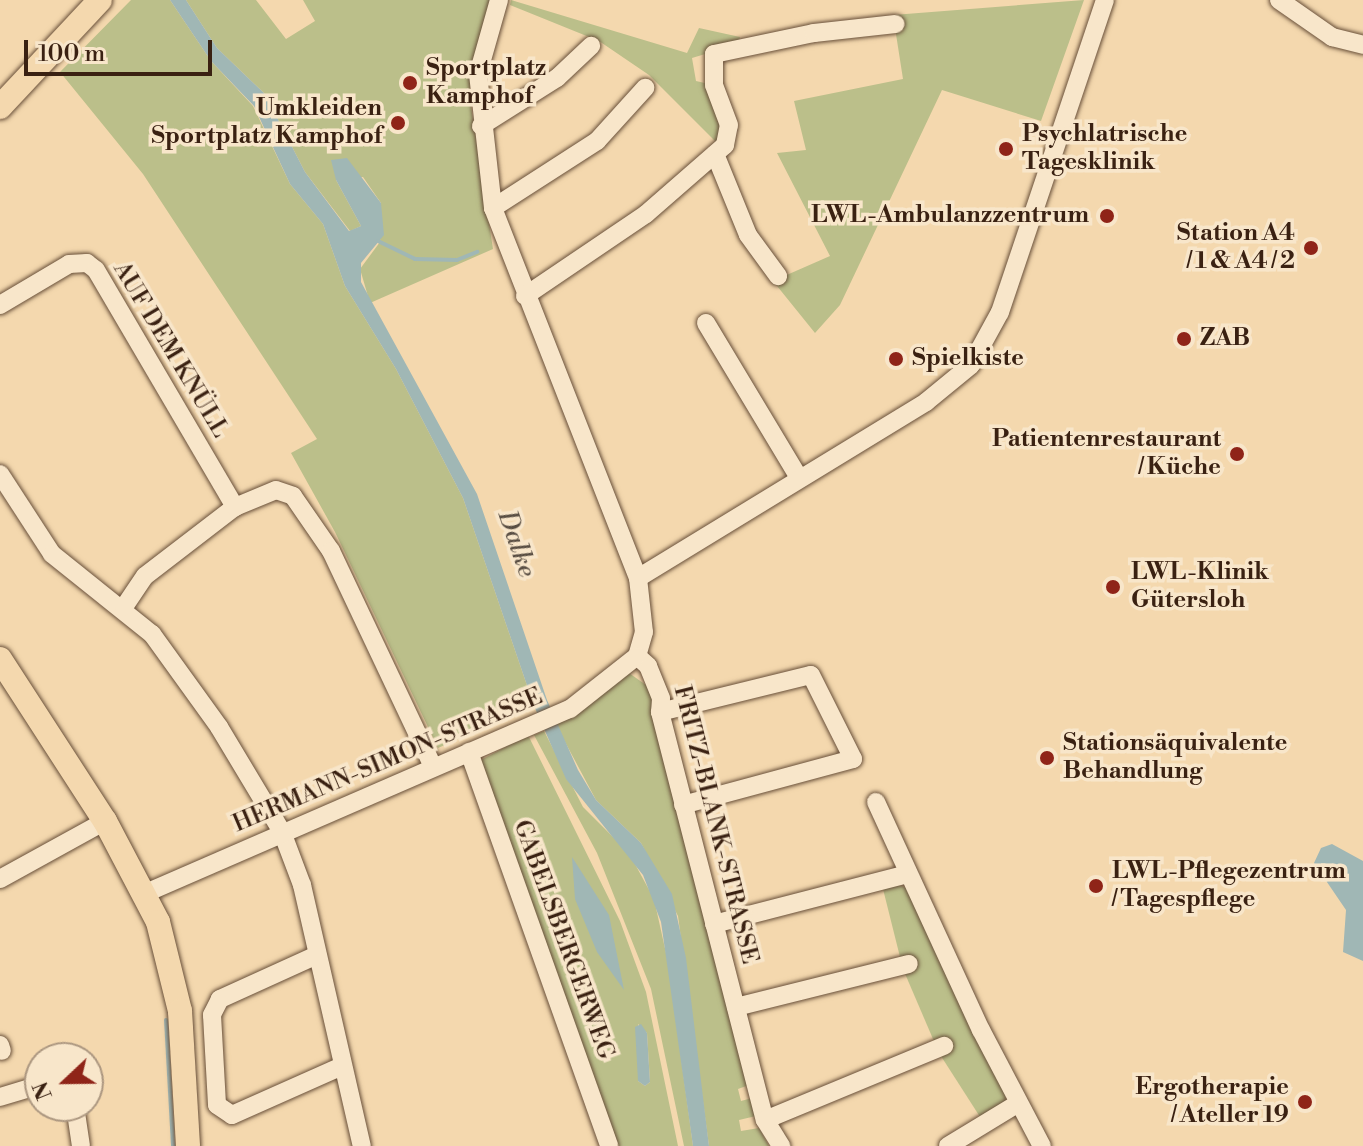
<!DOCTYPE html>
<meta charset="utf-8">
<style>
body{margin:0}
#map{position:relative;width:1363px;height:1146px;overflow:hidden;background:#f4d8ae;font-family:"Libre Bodoni",serif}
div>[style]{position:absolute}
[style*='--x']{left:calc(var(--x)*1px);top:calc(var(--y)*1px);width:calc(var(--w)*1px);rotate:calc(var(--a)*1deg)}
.green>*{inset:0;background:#bbbf8a}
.water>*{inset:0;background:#a0b7b5}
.stream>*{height:4px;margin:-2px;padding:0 2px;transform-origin:2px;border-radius:2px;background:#a0b7b5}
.roads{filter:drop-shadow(0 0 2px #684f39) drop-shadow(0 0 2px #684f39)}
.minor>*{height:18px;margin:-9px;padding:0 9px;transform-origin:9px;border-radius:9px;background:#f8e6ca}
.major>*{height:24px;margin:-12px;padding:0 12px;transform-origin:12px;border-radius:12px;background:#f4d8ae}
.dots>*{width:22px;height:22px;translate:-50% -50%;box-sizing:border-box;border:4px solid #f8e6ca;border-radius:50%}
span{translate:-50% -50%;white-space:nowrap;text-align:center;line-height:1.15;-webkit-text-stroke:7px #f8e6ca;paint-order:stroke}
.poi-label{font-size:24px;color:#3a2112;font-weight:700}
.left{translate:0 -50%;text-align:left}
.right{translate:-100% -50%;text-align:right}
.street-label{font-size:24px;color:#3a2112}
.water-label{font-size:26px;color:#594e43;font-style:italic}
.north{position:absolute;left:24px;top:1042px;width:80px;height:80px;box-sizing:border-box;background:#f8e6ca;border:2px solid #ac9780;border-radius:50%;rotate:248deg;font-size:22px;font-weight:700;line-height:32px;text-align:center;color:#3a2112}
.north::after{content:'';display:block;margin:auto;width:28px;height:36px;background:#8f2418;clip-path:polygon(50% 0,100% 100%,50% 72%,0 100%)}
.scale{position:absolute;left:24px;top:40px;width:188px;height:36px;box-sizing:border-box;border:4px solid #3a2112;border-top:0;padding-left:10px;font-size:24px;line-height:28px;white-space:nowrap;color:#3a2112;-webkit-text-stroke:6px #f8e6ca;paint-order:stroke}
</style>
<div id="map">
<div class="green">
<div style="clip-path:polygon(131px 0,170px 0,211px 61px,253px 106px,290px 184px,323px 224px,345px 286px,396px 369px,463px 498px,534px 706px,438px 748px,335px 532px,291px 453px,317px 439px,143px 174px,60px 72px)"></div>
<div style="clip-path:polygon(186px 0,256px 0,286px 39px,315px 21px,303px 0,490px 0,469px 94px,493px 249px,370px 303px,360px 269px,380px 242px,381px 203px,363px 177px,336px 180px,361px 226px,350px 231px,305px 172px,265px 94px,217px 48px)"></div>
<div style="clip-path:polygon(511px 0,687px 53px,699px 28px,740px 37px,738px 44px,692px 58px,696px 81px,709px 84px,722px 116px,719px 145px,649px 75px,599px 41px,510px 5px)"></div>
<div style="clip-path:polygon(1084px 0,1041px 121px,942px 90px,840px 305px,815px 333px,773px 281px,830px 256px,777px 153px,806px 150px,794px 101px,903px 79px,893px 15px)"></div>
<div style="clip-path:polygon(629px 673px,646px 685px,654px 701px,749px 1085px,738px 1089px,741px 1101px,752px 1098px,756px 1116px,739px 1120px,741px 1131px,759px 1128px,769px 1146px,709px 1146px,678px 916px,641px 843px,596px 800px,556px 725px)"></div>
<div style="clip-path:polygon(544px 731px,583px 807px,629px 853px,654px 899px,668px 962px,693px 1146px,684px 1146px,651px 989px,597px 853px,534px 735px)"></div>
<div style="clip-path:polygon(evenodd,528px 735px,620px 921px,646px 992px,678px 1146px,615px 1146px,481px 760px,528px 735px,638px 1024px,647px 1033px,650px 1082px,645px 1086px,638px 1081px,638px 1024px)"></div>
<div style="clip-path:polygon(899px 885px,906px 888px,1005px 1094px,1006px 1102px,982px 1120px,939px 1053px,903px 969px,883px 889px)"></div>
</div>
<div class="water">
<div style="clip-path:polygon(170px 0,186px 0,217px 48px,265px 94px,305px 172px,349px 231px,361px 226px,336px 180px,331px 160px,347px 158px,381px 203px,384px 235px,361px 263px,361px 282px,477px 494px,547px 700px,578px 770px,596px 800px,641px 843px,672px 894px,686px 958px,709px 1146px,693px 1146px,661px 922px,643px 875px,566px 779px,534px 706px,463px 498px,396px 369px,345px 286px,323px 224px,290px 184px,254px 106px,211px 61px)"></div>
<div style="clip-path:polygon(1332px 844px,1363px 861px,1363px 961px,1343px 952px,1346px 910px,1314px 863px,1321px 848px)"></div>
<div style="clip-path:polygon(572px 857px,609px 915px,624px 990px,597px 952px,575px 899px)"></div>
<div style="clip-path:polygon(641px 1024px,647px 1033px,650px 1082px,645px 1086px,638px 1081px,635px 1027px)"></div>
</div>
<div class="stream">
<div style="--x:378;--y:241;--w:41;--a:25.9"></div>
<div style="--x:415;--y:259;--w:42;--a:1.4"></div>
<div style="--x:457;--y:260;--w:22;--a:-22"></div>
<div style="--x:166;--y:1020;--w:126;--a:86.8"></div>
</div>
<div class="roads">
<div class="minor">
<div style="--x:499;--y:0;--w:77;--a:105.8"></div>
<div style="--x:478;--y:74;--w:135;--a:83.6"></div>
<div style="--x:493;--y:208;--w:397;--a:68.6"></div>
<div style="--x:638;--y:578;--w:54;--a:83.7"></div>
<div style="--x:644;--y:632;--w:25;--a:106"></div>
<div style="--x:1279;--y:0;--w:65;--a:34.9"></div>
<div style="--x:1332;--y:37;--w:32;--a:14"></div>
<div style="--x:481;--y:126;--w:90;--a:-32.3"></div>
<div style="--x:557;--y:78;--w:47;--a:-43.3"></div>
<div style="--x:715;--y:154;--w:87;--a:67.8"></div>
<div style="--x:748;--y:235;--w:51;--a:53.8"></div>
<div style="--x:493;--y:208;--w:124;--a:-32.8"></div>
<div style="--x:597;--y:141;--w:72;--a:-47.8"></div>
<div style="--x:525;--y:296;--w:146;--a:-34.1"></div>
<div style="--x:646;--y:214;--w:105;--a:-41.1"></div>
<div style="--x:725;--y:145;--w:20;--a:-79"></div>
<div style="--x:729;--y:125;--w:43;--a:-110.6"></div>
<div style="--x:714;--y:85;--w:31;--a:-90"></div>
<div style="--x:714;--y:54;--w:102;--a:-11.9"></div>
<div style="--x:814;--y:33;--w:82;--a:-6.3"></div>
<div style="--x:0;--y:305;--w:80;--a:-30.7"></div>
<div style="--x:69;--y:264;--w:18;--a:-3"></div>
<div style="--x:87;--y:263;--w:11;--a:38"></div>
<div style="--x:96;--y:270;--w:275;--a:59.6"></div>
<div style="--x:706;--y:323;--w:181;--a:59"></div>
<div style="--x:0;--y:474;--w:95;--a:57"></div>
<div style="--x:52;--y:554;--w:128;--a:38.7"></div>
<div style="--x:152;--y:634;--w:115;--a:54.2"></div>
<div style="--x:219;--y:727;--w:122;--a:59"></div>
<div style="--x:282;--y:832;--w:57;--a:69.3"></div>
<div style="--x:302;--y:885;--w:268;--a:77.1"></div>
<div style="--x:638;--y:578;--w:338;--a:-31.4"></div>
<div style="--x:926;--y:402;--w:58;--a:-39.4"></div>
<div style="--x:971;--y:365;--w:60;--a:-61.3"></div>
<div style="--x:1000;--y:312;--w:329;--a:-71.4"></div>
<div style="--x:124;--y:607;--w:37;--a:-56"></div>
<div style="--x:145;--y:576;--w:113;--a:-37.5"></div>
<div style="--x:235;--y:507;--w:44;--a:-22.5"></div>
<div style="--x:276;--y:490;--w:18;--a:19"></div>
<div style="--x:293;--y:496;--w:67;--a:55.4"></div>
<div style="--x:331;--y:551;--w:239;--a:64.7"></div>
<div style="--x:637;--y:656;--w:15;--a:42"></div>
<div style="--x:648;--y:666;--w:35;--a:68"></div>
<div style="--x:661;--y:699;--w:13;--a:94"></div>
<div style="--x:660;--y:712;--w:421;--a:75.6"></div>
<div style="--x:765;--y:1120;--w:31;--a:58"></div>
<div style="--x:660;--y:712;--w:155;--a:-13.8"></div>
<div style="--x:811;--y:675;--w:94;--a:63.4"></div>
<div style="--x:853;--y:759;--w:176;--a:164.9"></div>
<div style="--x:469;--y:752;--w:418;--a:70.4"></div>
<div style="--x:876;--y:802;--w:251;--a:65.3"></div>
<div style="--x:981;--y:1030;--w:131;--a:62.3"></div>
<div style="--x:0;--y:879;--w:120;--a:-28.9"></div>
<div style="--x:146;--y:893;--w:462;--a:-23.5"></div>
<div style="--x:570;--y:709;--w:85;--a:-38.3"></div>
<div style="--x:714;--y:924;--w:200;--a:-14.5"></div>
<div style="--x:317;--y:955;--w:107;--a:155.6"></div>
<div style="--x:220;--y:999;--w:18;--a:117"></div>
<div style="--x:212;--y:1015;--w:90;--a:86.8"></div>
<div style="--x:217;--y:1105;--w:18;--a:34"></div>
<div style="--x:232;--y:1115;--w:120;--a:-24"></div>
<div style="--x:736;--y:1007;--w:178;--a:-14"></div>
<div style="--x:0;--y:1045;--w:6;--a:72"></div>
<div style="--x:0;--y:1097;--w:42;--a:-16.7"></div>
<div style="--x:75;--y:1106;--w:40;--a:81.5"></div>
<div style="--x:765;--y:1120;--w:194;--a:-22.5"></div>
<div style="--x:948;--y:1146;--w:81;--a:-31.3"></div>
</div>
<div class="major">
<div style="--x:0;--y:107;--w:146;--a:-46.9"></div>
<div style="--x:0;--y:659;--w:193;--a:57.1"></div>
<div style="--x:105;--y:821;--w:114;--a:62.3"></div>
<div style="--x:158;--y:922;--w:92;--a:76.1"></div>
<div style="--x:180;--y:1011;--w:135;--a:86.6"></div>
</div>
</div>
<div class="dots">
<div style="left:410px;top:83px;background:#8f2418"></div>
<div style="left:398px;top:123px;background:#8f2418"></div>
<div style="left:1006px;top:149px;background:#8f2418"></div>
<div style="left:1107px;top:216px;background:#8f2418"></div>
<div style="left:1311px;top:248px;background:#8f2418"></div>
<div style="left:1184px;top:339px;background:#8f2418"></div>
<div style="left:896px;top:359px;background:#8f2418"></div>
<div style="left:1237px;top:454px;background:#8f2418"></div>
<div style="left:1113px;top:587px;background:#8f2418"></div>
<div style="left:1047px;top:758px;background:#8f2418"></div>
<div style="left:1096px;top:886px;background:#8f2418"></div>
<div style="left:1305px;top:1102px;background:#8f2418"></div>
</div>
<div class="poi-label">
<span class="left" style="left:426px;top:83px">Sportplatz<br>Kamphof</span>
<span class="right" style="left:382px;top:123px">Umkleiden<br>Sportplatz Kamphof</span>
<span class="left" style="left:1022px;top:149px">Psychlatrische<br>Tagesklinik</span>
<span class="right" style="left:1089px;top:216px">LWL-Ambulanzzentrum</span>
<span class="right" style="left:1295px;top:248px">Station A4<br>/ 1 &amp; A4 / 2</span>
<span class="left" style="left:1200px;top:339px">ZAB</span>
<span class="left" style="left:912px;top:359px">Spielkiste</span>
<span class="right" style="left:1221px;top:454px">Patientenrestaurant<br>/ Küche</span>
<span class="left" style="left:1131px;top:587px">LWL-Klinik<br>Gütersloh</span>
<span class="left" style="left:1063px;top:758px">Stationsäquivalente<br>Behandlung</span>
<span class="left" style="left:1112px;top:886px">LWL-Pflegezentrum<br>/ Tagespflege</span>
<span class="right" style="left:1289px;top:1102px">Ergotherapie<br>/ Ateller 19</span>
</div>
<div class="street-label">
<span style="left:170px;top:350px;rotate:59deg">AUF DEM KNÜLL</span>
<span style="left:388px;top:761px;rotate:-23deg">HERMANN-SIMON-STRASSE</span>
<span style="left:715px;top:825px;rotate:76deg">FRITZ-BLANK-STRASSE</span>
<span style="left:563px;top:940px;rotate:70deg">GABELSBERGERWEG</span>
</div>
<div class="water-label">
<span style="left:516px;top:544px;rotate:71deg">Dalke</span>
</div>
<div class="north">N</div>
<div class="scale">100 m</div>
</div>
